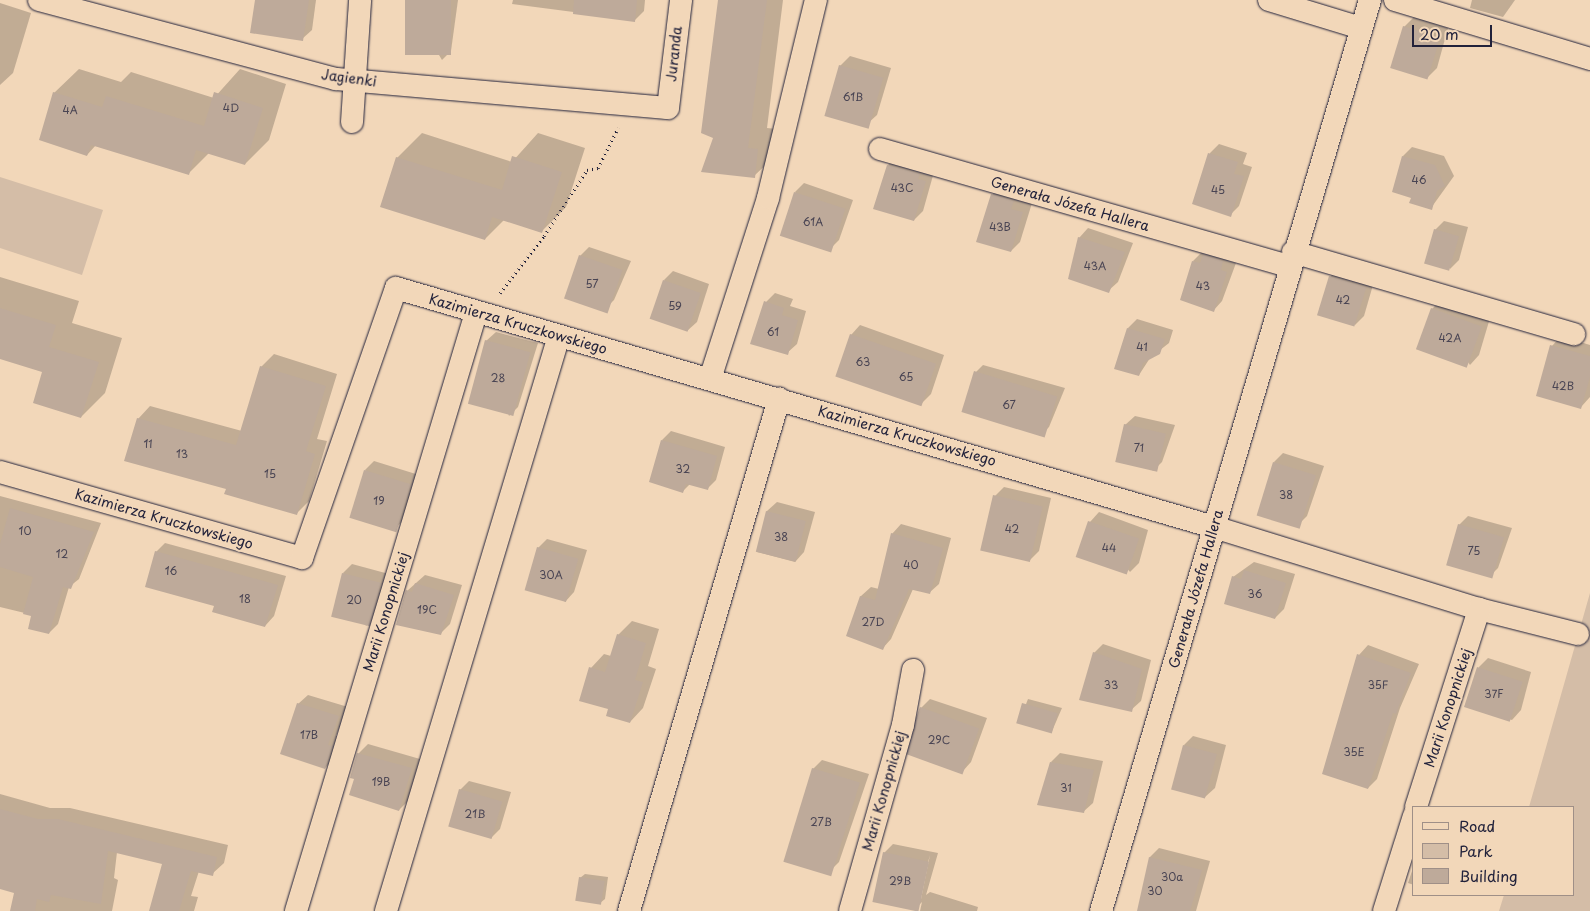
<!DOCTYPE html>
<meta charset="utf-8">
<style>
body{margin:0}
#map{position:relative;width:1590px;height:911px;overflow:hidden;background:#f2d7b9;font-family:"Playpen Sans",sans-serif}
div>[style]{position:absolute}
[style*='--x']{left:calc(var(--x)*1px);top:calc(var(--y)*1px);width:calc(var(--w)*1px);rotate:calc(var(--a)*1deg)}
.green>*{inset:0;background:#d4bda7}
.shadow>*{inset:0;background:#0003}
.building>*{inset:0;background:#beaa9a;transform-origin:0 0}
.path>*{height:3px;margin-top:-1.5px;transform-origin:0;background:repeating-linear-gradient(90deg,#22223b 0 1px,transparent 0 5px)}
.roads{filter:drop-shadow(0 0 1px #22223b) drop-shadow(0 0 1px #22223b)}
.street>*{height:22px;margin:-11px;padding:0 11px;transform-origin:11px;border-radius:11px;background:#f2d7b9}
span{translate:-50% -50%;white-space:nowrap;text-align:center;line-height:1.15;-webkit-text-stroke:4px #f2d7b9;paint-order:stroke}
.number-label{font-size:11px;color:#494453}
.number-label span{-webkit-text-stroke-width:0}
.street-label{font-size:14px;color:#22223b}
.legend{position:absolute;left:1412px;top:806px;width:162px;height:90px;box-sizing:border-box;background:#f2d7b9;border:1px solid #9f8f87;margin:0;padding:6px 9px;list-style:none;font-size:15px;color:#22223b}
.legend li{display:flex;align-items:center;gap:10px;height:25px}
.legend b{width:25px;border:1px solid #9f8f87}
.scale{position:absolute;left:1412px;top:25px;width:80px;height:22px;box-sizing:border-box;border:2px solid #22223b;border-top:0;padding-left:6px;font-size:15px;line-height:18px;white-space:nowrap;color:#22223b;-webkit-text-stroke:4px #f2d7b9;paint-order:stroke}
</style>
<div id="map">
<div class="green">
<div style="clip-path:polygon(0 177px,103px 210px,82px 275px,0 248px)"></div>
<div style="clip-path:polygon(1590px 593px,1590px 911px,1499px 911px,1504px 895px,1574px 895px,1574px 807px,1529px 807px)"></div>
</div>
<div class="shadow">
<div style="clip-path:polygon(256px 0,316px 0,312px 30px,302px 39px)"></div>
<div style="clip-path:polygon(406px 0,458px 0,451px 51px,442px 60px)"></div>
<div style="clip-path:polygon(513px 0,645px 0,644px 11px,635px 20px,512px 4px)"></div>
<div style="clip-path:polygon(719px 0,783px 0,767px 128px,777px 129px,774px 157px,754px 176px,715px 137px)"></div>
<div style="clip-path:polygon(1472px 0,1515px 0,1503px 17px,1470px 8px)"></div>
<div style="clip-path:polygon(0 3px,31px 13px,13px 73px,0 85px)"></div>
<div style="clip-path:polygon(1414px 17px,1448px 28px,1437px 68px,1428px 77px,1404px 27px)"></div>
<div style="clip-path:polygon(850px 56px,891px 68px,877px 115px,867px 124px,840px 66px)"></div>
<div style="clip-path:polygon(79px 69px,121px 82px,131px 72px,214px 98px,240px 69px,286px 84px,269px 140px,245px 164px,209px 153px,188px 174px,96px 145px,87px 155px,54px 93px)"></div>
<div style="clip-path:polygon(422px 133px,512px 162px,538px 133px,585px 148px,566px 207px,541px 232px,504px 220px,485px 239px,397px 158px)"></div>
<div style="clip-path:polygon(1219px 144px,1247px 153px,1243px 164px,1252px 167px,1239px 206px,1230px 215px,1193px 203px,1210px 153px)"></div>
<div style="clip-path:polygon(1412px 147px,1444px 156px,1454px 176px,1431px 208px,1413px 197px,1403px 156px)"></div>
<div style="clip-path:polygon(897px 156px,934px 172px,923px 211px,914px 220px,888px 165px)"></div>
<div style="clip-path:polygon(804px 183px,853px 200px,839px 240px,830px 249px,795px 192px)"></div>
<div style="clip-path:polygon(1001px 186px,1032px 203px,1020px 242px,1011px 251px,992px 195px)"></div>
<div style="clip-path:polygon(1444px 221px,1468px 227px,1459px 260px,1450px 269px,1435px 230px)"></div>
<div style="clip-path:polygon(1088px 228px,1133px 243px,1118px 282px,1108px 291px,1079px 238px)"></div>
<div style="clip-path:polygon(589px 247px,631px 261px,614px 300px,604px 310px,580px 256px)"></div>
<div style="clip-path:polygon(1202px 252px,1232px 252px,1229px 261px,1236px 263px,1222px 301px,1213px 311px,1193px 261px)"></div>
<div style="clip-path:polygon(1339px 268px,1375px 278px,1364px 316px,1355px 325px,1330px 277px)"></div>
<div style="clip-path:polygon(673px 271px,709px 284px,697px 322px,687px 331px,664px 280px)"></div>
<div style="clip-path:polygon(0 277px,79px 301px,72px 323px,122px 338px,105px 393px,81px 417px,44px 371px,0 358px)"></div>
<div style="clip-path:polygon(775px 293px,793px 299px,790px 306px,806px 311px,797px 344px,787px 353px,766px 302px)"></div>
<div style="clip-path:polygon(1441px 300px,1490px 318px,1479px 355px,1470px 365px,1432px 309px)"></div>
<div style="clip-path:polygon(1137px 319px,1173px 330px,1169px 343px,1150px 358px,1139px 375px,1128px 328px)"></div>
<div style="clip-path:polygon(860px 325px,944px 355px,931px 394px,921px 404px,851px 335px)"></div>
<div style="clip-path:polygon(496px 332px,538px 343px,518px 407px,509px 416px,486px 341px)"></div>
<div style="clip-path:polygon(1561px 336px,1590px 345px,1590px 397px,1581px 407px,1552px 346px)"></div>
<div style="clip-path:polygon(274px 354px,337px 374px,317px 439px,327px 441px,309px 501px,297px 513px,227px 488px,138px 419px,150px 406px,242px 431px,261px 367px)"></div>
<div style="clip-path:polygon(983px 365px,1065px 388px,1049px 427px,1040px 436px,974px 374px)"></div>
<div style="clip-path:polygon(1135px 416px,1175px 425px,1162px 462px,1153px 471px,1125px 425px)"></div>
<div style="clip-path:polygon(671px 431px,725px 447px,716px 480px,707px 489px,690px 484px,683px 491px,662px 440px)"></div>
<div style="clip-path:polygon(1283px 453px,1324px 466px,1307px 516px,1298px 525px,1274px 462px)"></div>
<div style="clip-path:polygon(374px 461px,419px 475px,404px 520px,394px 529px,365px 470px)"></div>
<div style="clip-path:polygon(1004px 487px,1051px 498px,1039px 551px,1029px 561px,995px 496px)"></div>
<div style="clip-path:polygon(0 496px,101px 523px,79px 579px,69px 587px,58px 624px,49px 633px,33px 615px,0 607px)"></div>
<div style="clip-path:polygon(777px 502px,815px 512px,804px 552px,795px 562px,757px 552px,767px 511px)"></div>
<div style="clip-path:polygon(1099px 512px,1148px 530px,1139px 563px,1130px 572px,1090px 522px)"></div>
<div style="clip-path:polygon(1468px 516px,1512px 528px,1498px 568px,1489px 577px,1459px 525px)"></div>
<div style="clip-path:polygon(901px 524px,951px 538px,939px 584px,929px 593px,913px 589px,891px 639px,882px 649px,848px 635px,861px 596px,871px 587px,879px 589px,892px 534px)"></div>
<div style="clip-path:polygon(547px 539px,587px 550px,574px 592px,565px 602px,538px 548px)"></div>
<div style="clip-path:polygon(165px 543px,286px 576px,274px 616px,265px 626px,215px 606px,156px 552px)"></div>
<div style="clip-path:polygon(1254px 562px,1295px 574px,1284px 609px,1275px 618px,1233px 577px)"></div>
<div style="clip-path:polygon(352px 564px,389px 574px,376px 617px,366px 626px,343px 573px)"></div>
<div style="clip-path:polygon(425px 575px,462px 585px,450px 624px,440px 634px,407px 591px)"></div>
<div style="clip-path:polygon(632px 621px,659px 629px,648px 666px,656px 669px,643px 708px,630px 722px,609px 708px,591px 668px,604px 654px,611px 656px,618px 635px)"></div>
<div style="clip-path:polygon(1103px 644px,1151px 660px,1141px 701px,1131px 710px,1094px 653px)"></div>
<div style="clip-path:polygon(1368px 645px,1419px 664px,1400px 708px,1377px 779px,1368px 788px,1359px 655px)"></div>
<div style="clip-path:polygon(1488px 658px,1531px 672px,1521px 710px,1512px 720px,1465px 706px,1479px 667px)"></div>
<div style="clip-path:polygon(308px 695px,348px 707px,336px 736px,340px 737px,334px 759px,325px 768px,298px 704px)"></div>
<div style="clip-path:polygon(930px 699px,987px 718px,971px 762px,962px 772px,921px 708px)"></div>
<div style="clip-path:polygon(1028px 699px,1062px 708px,1052px 731px,1019px 722px)"></div>
<div style="clip-path:polygon(1193px 736px,1226px 745px,1215px 788px,1205px 797px,1184px 745px)"></div>
<div style="clip-path:polygon(368px 744px,420px 759px,408px 801px,399px 810px,355px 778px,358px 754px)"></div>
<div style="clip-path:polygon(1060px 753px,1103px 761px,1093px 803px,1083px 812px,1051px 762px)"></div>
<div style="clip-path:polygon(822px 760px,869px 774px,839px 862px,830px 871px,813px 769px)"></div>
<div style="clip-path:polygon(469px 781px,511px 792px,500px 829px,491px 838px,460px 790px)"></div>
<div style="clip-path:polygon(0 794px,50px 808px,70px 808px,228px 845px,224px 863px,212px 874px,199px 871px,191px 896px,198px 897px,194px 911px,150px 911px,163px 863px,117px 852px,114px 878px,118px 880px,112px 911px,19px 911px,16px 892px,0 887px)"></div>
<div style="clip-path:polygon(evenodd,893px 844px,938px 853px,926px 895px,930px 892px,978px 907px,977px 911px,920px 911px,922px 902px,916px 908px,884px 853px,893px 844px,930px 855px,921px 899px,918px 899px,930px 855px)"></div>
<div style="clip-path:polygon(1159px 848px,1210px 861px,1196px 911px,1147px 911px,1150px 857px)"></div>
<div style="clip-path:polygon(1414px 865px,1414px 885px,1408px 883px)"></div>
<div style="clip-path:polygon(585px 874px,608px 877px,605px 899px,600px 903px,580px 878px)"></div>
</div>
<div class="building">
<div style="clip-path:polygon(255px 0,309px 0,303px 41px,250px 33px)"></div>
<div style="left:405px;top:0;width:46px;height:55px"></div>
<div style="clip-path:polygon(574px 0,637px 0,635px 22px,573px 14px)"></div>
<div style="clip-path:polygon(718px 0,767px 0,748px 148px,758px 149px,755px 178px,701px 172px,713px 138px,701px 133px)"></div>
<div style="left:1403px;top:26px;width:39px;height:44px;rotate:17deg"></div>
<div style="left:839px;top:65px;width:46px;height:53px;rotate:16deg"></div>
<div style="clip-path:polygon(53px 92px,102px 107px,106px 96px,204px 126px,214px 92px,263px 108px,245px 165px,196px 150px,189px 175px,91px 145px,87px 156px,39px 140px)"></div>
<div style="clip-path:polygon(1208px 153px,1238px 162px,1234px 174px,1244px 176px,1231px 217px,1192px 204px)"></div>
<div style="clip-path:polygon(512px 156px,562px 172px,542px 233px,492px 217px,485px 240px,380px 207px,396px 157px,502px 190px)"></div>
<div style="clip-path:polygon(1402px 156px,1435px 165px,1445px 186px,1437px 191px,1432px 210px,1409px 203px,1411px 198px,1392px 192px)"></div>
<div style="clip-path:polygon(887px 165px,920px 174px,918px 179px,926px 181px,914px 221px,873px 209px)"></div>
<div style="left:794px;top:192px;width:54px;height:46px;rotate:18deg"></div>
<div style="clip-path:polygon(991px 194px,1014px 201px,1011px 209px,1023px 212px,1011px 252px,976px 242px)"></div>
<div style="left:1434px;top:229px;width:26px;height:36px;rotate:16deg"></div>
<div style="clip-path:polygon(1078px 237px,1125px 252px,1109px 293px,1068px 279px)"></div>
<div style="left:579px;top:255px;width:46px;height:46px;rotate:19deg"></div>
<div style="clip-path:polygon(1203px 255px,1223px 261px,1221px 270px,1227px 272px,1214px 312px,1180px 300px,1192px 261px,1200px 263px)"></div>
<div style="left:1329px;top:276px;width:39px;height:41px;rotate:17deg"></div>
<div style="left:663px;top:280px;width:40px;height:41px;rotate:19deg"></div>
<div style="clip-path:polygon(764px 301px,784px 308px,782px 315px,798px 320px,788px 355px,750px 344px)"></div>
<div style="clip-path:polygon(0 308px,56px 325px,49px 347px,99px 362px,81px 418px,33px 403px,42px 372px,0 359px)"></div>
<div style="left:1431px;top:308px;width:54px;height:44px;rotate:20deg"></div>
<div style="clip-path:polygon(1127px 328px,1165px 339px,1160px 354px,1143px 363px,1139px 376px,1114px 369px)"></div>
<div style="left:850px;top:334px;width:91px;height:45px;rotate:19deg"></div>
<div style="left:485px;top:340px;width:47px;height:66px;rotate:15deg"></div>
<div style="clip-path:polygon(1550px 345px,1590px 356px,1590px 377px,1581px 409px,1536px 396px)"></div>
<div style="clip-path:polygon(260px 366px,326px 386px,306px 451px,315px 454px,297px 515px,224px 494px,226px 489px,124px 461px,137px 418px,236px 445px)"></div>
<div style="left:974px;top:371px;width:87px;height:43px;rotate:17deg"></div>
<div style="left:1124px;top:424px;width:43px;height:39px;rotate:13deg"></div>
<div style="clip-path:polygon(661px 440px,717px 456px,708px 490px,686px 484px,683px 493px,649px 482px)"></div>
<div style="left:1273px;top:462px;width:45px;height:56px;rotate:17deg"></div>
<div style="left:364px;top:470px;width:49px;height:50px;rotate:17deg"></div>
<div style="left:993px;top:495px;width:51px;height:57px;rotate:13deg"></div>
<div style="clip-path:polygon(10px 508px,94px 532px,71px 589px,63px 587px,49px 634px,28px 629px,31px 616px,23px 614px,33px 577px,0 567px,0 544px)"></div>
<div style="left:766px;top:511px;width:41px;height:42px;rotate:14deg"></div>
<div style="left:1088px;top:521px;width:54px;height:38px;rotate:19deg"></div>
<div style="left:1458px;top:524px;width:48px;height:43px;rotate:16deg"></div>
<div style="clip-path:polygon(891px 533px,943px 548px,930px 594px,909px 589px,883px 650px,846px 636px,860px 596px,875px 600px)"></div>
<div style="left:537px;top:547px;width:43px;height:45px;rotate:16deg"></div>
<div style="clip-path:polygon(155px 551px,278px 585px,265px 627px,212px 612px,214px 606px,145px 587px)"></div>
<div style="clip-path:polygon(1244px 570px,1286px 583px,1275px 619px,1224px 604px,1232px 576px,1241px 579px)"></div>
<div style="left:342px;top:573px;width:40px;height:45px;rotate:14deg"></div>
<div style="clip-path:polygon(415px 583px,454px 595px,441px 635px,396px 625px,406px 590px,412px 592px)"></div>
<div style="clip-path:polygon(617px 634px,646px 643px,635px 680px,643px 682px,630px 723px,606px 716px,608px 709px,579px 701px,589px 667px,605px 672px)"></div>
<div style="clip-path:polygon(1093px 652px,1142px 669px,1132px 712px,1079px 700px)"></div>
<div style="clip-path:polygon(1357px 654px,1411px 673px,1396px 714px,1393px 713px,1368px 789px,1322px 774px)"></div>
<div style="left:1477px;top:667px;width:48px;height:42px;rotate:18deg"></div>
<div style="clip-path:polygon(297px 703px,339px 716px,328px 745px,332px 746px,325px 769px,280px 754px)"></div>
<div style="left:1022px;top:703px;width:37px;height:21px;rotate:16deg"></div>
<div style="left:920px;top:707px;width:63px;height:49px;rotate:20deg"></div>
<div style="left:1183px;top:745px;width:35px;height:46px;rotate:15deg"></div>
<div style="clip-path:polygon(357px 753px,412px 768px,399px 811px,349px 795px,354px 779px,350px 778px)"></div>
<div style="clip-path:polygon(1050px 762px,1094px 770px,1084px 813px,1037px 805px)"></div>
<div style="left:812px;top:768px;width:50px;height:98px;rotate:17deg"></div>
<div style="left:459px;top:789px;width:45px;height:39px;rotate:16deg"></div>
<div style="clip-path:polygon(0 809px,38px 819px,58px 819px,217px 857px,213px 876px,191px 871px,179px 911px,149px 911px,162px 864px,108px 851px,101px 904px,51px 895px,49px 902px,37px 899px,35px 911px,10px 911px,14px 893px,0 889px)"></div>
<div style="left:883px;top:852px;width:47px;height:51px;rotate:12deg"></div>
<div style="clip-path:polygon(1149px 857px,1202px 870px,1190px 911px,1137px 911px)"></div>
<div style="left:579px;top:877px;width:26px;height:24px;rotate:9deg"></div>
</div>
<div class="path">
<div style="--x:500;--y:293;--w:72;--a:-52.3"></div>
<div style="--x:544;--y:236;--w:79;--a:-56.9"></div>
<div style="--x:587;--y:170;--w:11;--a:-10"></div>
<div style="--x:598;--y:168;--w:45;--a:-63.4"></div>
</div>
<div class="roads">
<div class="street">
<div style="--x:39;--y:0;--w:307;--a:14.9"></div>
<div style="--x:336;--y:79;--w:333;--a:5"></div>
<div style="--x:668;--y:108;--w:109;--a:-83.1"></div>
<div style="--x:1269;--y:0;--w:96;--a:16.9"></div>
<div style="--x:1395;--y:0;--w:204;--a:16.8"></div>
<div style="--x:352;--y:122;--w:122;--a:-86.2"></div>
<div style="--x:880;--y:149;--w:425;--a:16"></div>
<div style="--x:1293;--y:252;--w:293;--a:16.3"></div>
<div style="--x:710;--y:379;--w:190;--a:-72.2"></div>
<div style="--x:768;--y:198;--w:204;--a:-76.4"></div>
<div style="--x:0;--y:472;--w:314;--a:15.9"></div>
<div style="--x:302;--y:558;--w:286;--a:-70.8"></div>
<div style="--x:396;--y:288;--w:852;--a:16.29"></div>
<div style="--x:1214;--y:527;--w:277;--a:17.2"></div>
<div style="--x:1479;--y:609;--w:102;--a:14.2"></div>
<div style="--x:1416;--y:807;--w:208;--a:-72.3"></div>
<div style="--x:296;--y:911;--w:625;--a:-73.25"></div>
<div style="--x:386;--y:911;--w:600;--a:-73.26"></div>
<div style="--x:629;--y:911;--w:534;--a:-73.67"></div>
<div style="--x:850;--y:911;--w:193;--a:-74.1"></div>
<div style="--x:903;--y:725;--w:56;--a:-79.7"></div>
<div style="--x:1101;--y:911;--w:950;--a:-73.55"></div>
<div style="--x:1384;--y:911;--w:100;--a:-72.5"></div>
</div>
</div>
<div class="number-label">
<span style="left:853px;top:97px">61B</span>
<span style="left:231px;top:108px">4D</span>
<span style="left:70px;top:110px">4A</span>
<span style="left:1419px;top:180px">46</span>
<span style="left:902px;top:188px">43C</span>
<span style="left:1218px;top:190px">45</span>
<span style="left:813px;top:222px">61A</span>
<span style="left:1000px;top:227px">43B</span>
<span style="left:1095px;top:266px">43A</span>
<span style="left:592px;top:284px">57</span>
<span style="left:1203px;top:286px">43</span>
<span style="left:1343px;top:300px">42</span>
<span style="left:675px;top:306px">59</span>
<span style="left:773px;top:332px">61</span>
<span style="left:1450px;top:338px">42A</span>
<span style="left:1142px;top:347px">41</span>
<span style="left:863px;top:362px">63</span>
<span style="left:906px;top:377px">65</span>
<span style="left:498px;top:378px">28</span>
<span style="left:1563px;top:386px">42B</span>
<span style="left:1009px;top:405px">67</span>
<span style="left:148px;top:444px">11</span>
<span style="left:1139px;top:448px">71</span>
<span style="left:182px;top:454px">13</span>
<span style="left:683px;top:469px">32</span>
<span style="left:270px;top:474px">15</span>
<span style="left:1286px;top:495px">38</span>
<span style="left:379px;top:501px">19</span>
<span style="left:1012px;top:529px">42</span>
<span style="left:25px;top:531px">10</span>
<span style="left:781px;top:537px">38</span>
<span style="left:1109px;top:548px">44</span>
<span style="left:1474px;top:551px">75</span>
<span style="left:62px;top:554px">12</span>
<span style="left:911px;top:565px">40</span>
<span style="left:171px;top:571px">16</span>
<span style="left:551px;top:575px">30A</span>
<span style="left:1255px;top:594px">36</span>
<span style="left:245px;top:599px">18</span>
<span style="left:354px;top:600px">20</span>
<span style="left:427px;top:610px">19C</span>
<span style="left:873px;top:622px">27D</span>
<span style="left:1111px;top:685px">33</span>
<span style="left:1378px;top:685px">35F</span>
<span style="left:1494px;top:694px">37F</span>
<span style="left:309px;top:735px">17B</span>
<span style="left:939px;top:740px">29C</span>
<span style="left:1354px;top:752px">35E</span>
<span style="left:381px;top:782px">19B</span>
<span style="left:1066px;top:788px">31</span>
<span style="left:475px;top:814px">21B</span>
<span style="left:821px;top:822px">27B</span>
<span style="left:1172px;top:877px">30a</span>
<span style="left:900px;top:881px">29B</span>
<span style="left:1155px;top:891px">30</span>
</div>
<div class="street-label">
<span style="left:674px;top:54px;rotate:-84deg">Juranda</span>
<span style="left:349px;top:78px;rotate:8deg">Jagienki</span>
<span style="left:1070px;top:204px;rotate:16deg">Generała Józefa Hallera</span>
<span style="left:518px;top:324px;rotate:16deg">Kazimierza Kruczkowskiego</span>
<span style="left:907px;top:436px;rotate:16deg">Kazimierza Kruczkowskiego</span>
<span style="left:164px;top:519px;rotate:16deg">Kazimierza Kruczkowskiego</span>
<span style="left:1196px;top:589px;rotate:-74deg">Generała Józefa Hallera</span>
<span style="left:386px;top:612px;rotate:-73deg">Marii Konopnickiej</span>
<span style="left:1448px;top:708px;rotate:-72deg">Marii Konopnickiej</span>
<span style="left:884px;top:791px;rotate:-74deg">Marii Konopnickiej</span>
</div>
<ul class="legend">
<li><b style="height:6px;background:#f2d7b9"></b>Road</li>
<li><b style="height:14px;background:#d4bda7"></b>Park</li>
<li><b style="height:14px;background:#beaa9a"></b>Building</li>
</ul>
<div class="scale">20 m</div>
</div>
